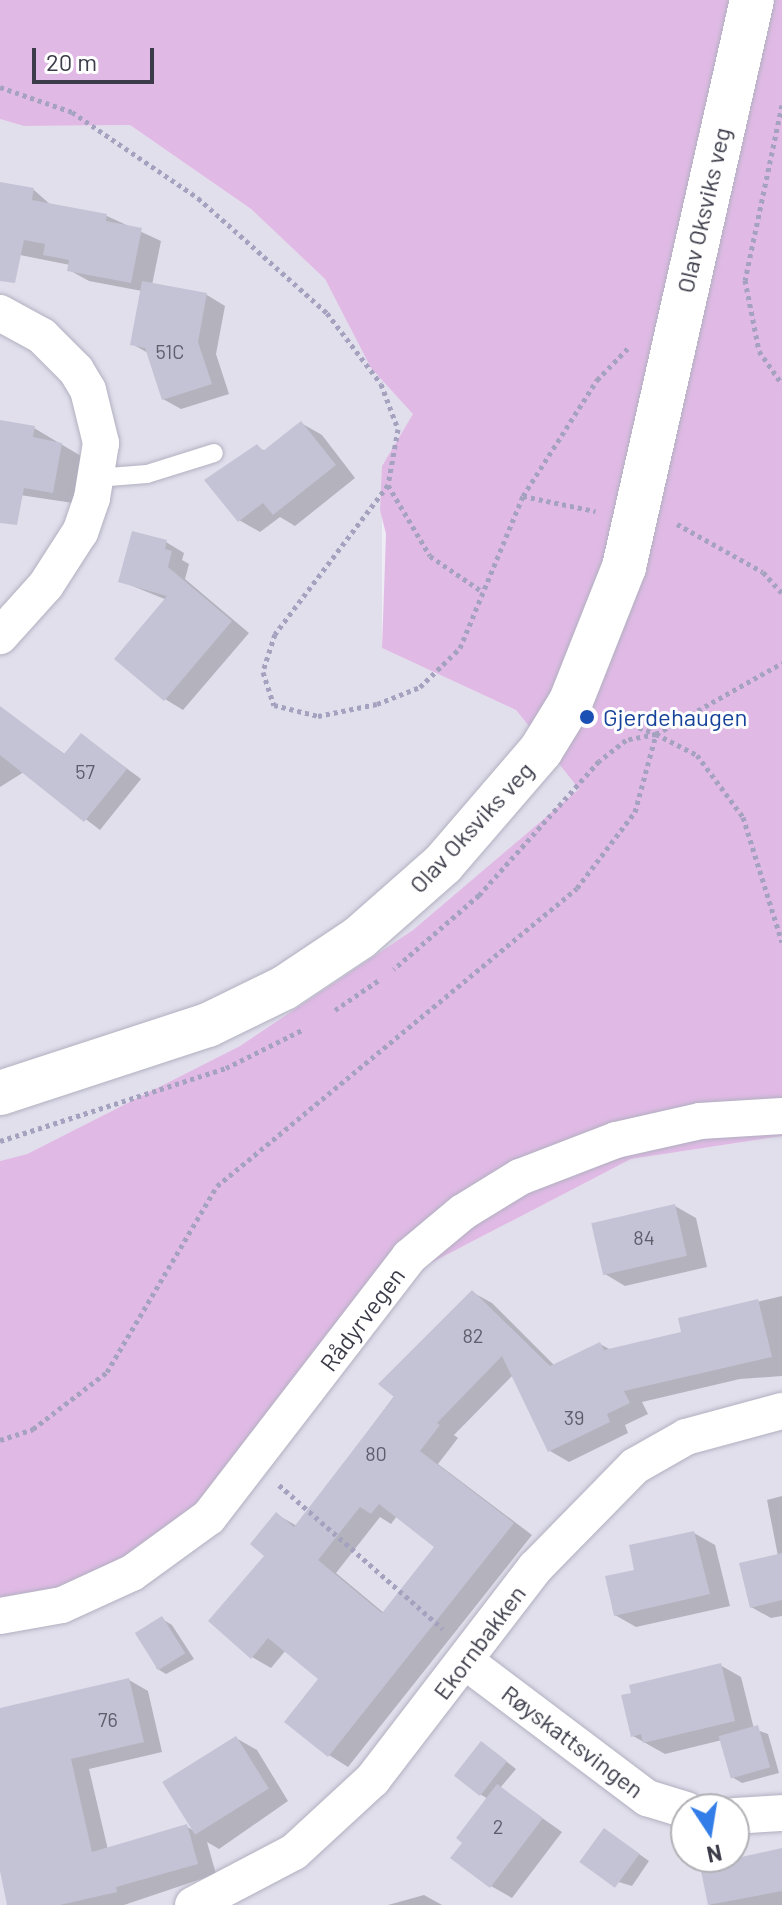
<!DOCTYPE html>
<meta charset="utf-8">
<style>
body{margin:0}
#map{position:relative;width:782px;height:1905px;overflow:hidden;background:#eeedf5;font-family:Barlow,sans-serif}
div>[style]{position:absolute}
[style*='--x']{left:calc(var(--x)*1px);top:calc(var(--y)*1px);width:calc(var(--w)*1px);rotate:calc(var(--a)*1deg)}
.residential>*{inset:0;background:#e1dfec}
.green>*{inset:0;background:#e0bae5}
.shadow>*{inset:0;background:#0003}
.building>*{inset:0;background:#c4c3d6;transform-origin:0 0}
.path>*{height:5px;margin-top:-2.5px;transform-origin:0;background:repeating-linear-gradient(90deg,#a5a2c0 0 4px,transparent 0 8px)}
.roads{filter:drop-shadow(0 0 2px #b1b0c0) drop-shadow(0 0 2px #b1b0c0)}
.service>*{height:18px;margin:-9px;padding:0 9px;transform-origin:9px;border-radius:9px;background:#fff}
.minor>*{height:36px;margin:-18px;padding:0 18px;transform-origin:18px;border-radius:18px;background:#fff}
.tertiary>*{height:44px;margin:-22px;padding:0 22px;transform-origin:22px;border-radius:22px;background:#fff}
.dots>*{width:22px;height:22px;translate:-50% -50%;box-sizing:border-box;border:4px solid #fff;border-radius:50%}
span{translate:-50% -50%;white-space:nowrap;text-align:center;line-height:1.15;-webkit-text-stroke:6px #fff;paint-order:stroke}
.number-label{font-size:20px;color:#5d5d6c}
.number-label span{-webkit-text-stroke-width:0}
.street-label{font-size:24px;color:#3b3b49}
.transit-label{font-size:24px;color:#164399}
.left{translate:0 -50%;text-align:left}
.north{position:absolute;left:670px;top:1793px;width:80px;height:80px;box-sizing:border-box;background:#fff;border:2px solid #b1b1b6;border-radius:50%;rotate:168deg;font-size:22px;font-weight:700;line-height:32px;text-align:center;color:#3b3b49}
.north::after{content:'';display:block;margin:auto;width:28px;height:36px;background:#327de7;clip-path:polygon(50% 0,100% 100%,50% 72%,0 100%)}
.scale{position:absolute;left:32px;top:48px;width:122px;height:36px;box-sizing:border-box;border:4px solid #3b3b49;border-top:0;padding-left:10px;font-size:24px;line-height:28px;white-space:nowrap;color:#3b3b49;-webkit-text-stroke:6px #fff;paint-order:stroke}
</style>
<div id="map">
<div class="residential">
<div style="clip-path:polygon(0 119px,24px 126px,130px 125px,251px 209px,325px 279px,371px 368px,414px 414px,382px 466px,382px 648px,516px 710px,579px 789px,413px 930px,240px 1046px,27px 1154px,0 1161px)"></div>
<div style="clip-path:polygon(evenodd,782px 1136px,782px 1905px,0 1905px,0 1613px,425px 1266px,631px 1159px,782px 1136px,686px 1809px,734px 1809px,734px 1857px,686px 1857px,686px 1809px)"></div>
</div>
<div class="green">
<div style="clip-path:polygon(0 0,782px 0,782px 1136px,631px 1159px,425px 1266px,265px 1436px,92px 1604px,0 1613px,0 1161px,27px 1154px,240px 1046px,413px 930px,579px 789px,516px 710px,382px 648px,386px 534px,380px 510px,382px 466px,413px 414px,371px 368px,325px 279px,251px 209px,130px 125px,24px 126px,0 119px)"></div>
</div>
<div class="shadow">
<div style="clip-path:polygon(0 184px,34px 190px,52px 206px,107px 216px,161px 241px,152px 285px,207px 295px,225px 306px,216px 354px,229px 394px,181px 409px,163px 399px,148px 353px,132px 344px,142px 291px,89px 281px,69px 270px,70px 265px,0 251px)"></div>
<div style="clip-path:polygon(0 422px,34px 428px,81px 456px,73px 503px,0 492px)"></div>
<div style="clip-path:polygon(301px 423px,322px 435px,355px 478px,295px 526px,280px 517px,260px 532px,239px 520px,257px 447px,265px 451px)"></div>
<div style="clip-path:polygon(166px 542px,184px 553px,182px 560px,189px 564px,185px 579px,249px 633px,183px 710px,165px 699px,167px 600px,120px 581px)"></div>
<div style="clip-path:polygon(0 708px,66px 755px,82px 735px,141px 779px,100px 830px,24px 772px,0 787px)"></div>
<div style="clip-path:polygon(675px 1206px,696px 1218px,707px 1267px,625px 1286px,605px 1274px,593px 1224px)"></div>
<div style="clip-path:polygon(evenodd,472px 1292px,492px 1303px,555px 1366px,600px 1344px,611px 1350px,684px 1333px,681px 1320px,782px 1296px,782px 1376px,740px 1379px,642px 1402px,648px 1414px,625px 1425px,628px 1433px,569px 1462px,550px 1451px,513px 1375px,454px 1435px,458px 1438px,438px 1464px,532px 1535px,348px 1767px,329px 1755px,321px 1679px,286px 1650px,271px 1668px,252px 1657px,276px 1514px,297px 1526px,472px 1292px,397px 1516px,436px 1546px,384px 1613px,336px 1573px,380px 1517px,391px 1524px,397px 1516px)"></div>
<div style="clip-path:polygon(782px 1496px,782px 1616px,771px 1618px,751px 1607px,778px 1556px,767px 1500px)"></div>
<div style="clip-path:polygon(694px 1533px,715px 1545px,730px 1606px,636px 1627px,615px 1615px)"></div>
<div style="clip-path:polygon(162px 1619px,172px 1625px,194px 1659px,166px 1674px,156px 1668px)"></div>
<div style="clip-path:polygon(720px 1665px,741px 1677px,754px 1729px,768px 1734px,779px 1773px,742px 1783px,732px 1777px,722px 1740px,665px 1754px,633px 1736px)"></div>
<div style="clip-path:polygon(129px 1680px,148px 1691px,162px 1752px,89px 1769px,108px 1850px,186px 1826px,194px 1831px,236px 1738px,257px 1750px,288px 1801px,219px 1849px,207px 1842px,216px 1874px,124px 1905px,10px 1905px,0 1862px,0 1710px)"></div>
<div style="clip-path:polygon(492px 1750px,516px 1769px,500px 1788px,562px 1832px,512px 1898px,491px 1886px,488px 1799px,480px 1794px)"></div>
<div style="clip-path:polygon(615px 1837px,649px 1861px,632px 1886px,609px 1879px)"></div>
<div style="clip-path:polygon(782px 1850px,782px 1905px,710px 1905px,702px 1868px)"></div>
<div style="clip-path:polygon(424px 1895px,442px 1905px,388px 1905px)"></div>
</div>
<div class="building">
<div style="clip-path:polygon(0 182px,34px 188px,32px 200px,107px 214px,106px 221px,142px 228px,131px 283px,67px 271px,69px 260px,43px 255px,45px 244px,24px 240px,15px 283px,0 281px)"></div>
<div style="clip-path:polygon(142px 281px,207px 293px,198px 342px,212px 384px,162px 400px,145px 348px,130px 345px)"></div>
<div style="clip-path:polygon(0 420px,35px 426px,33px 437px,62px 443px,53px 493px,24px 488px,17px 525px,0 523px)"></div>
<div style="clip-path:polygon(301px 421px,336px 465px,273px 515px,263px 503px,238px 522px,204px 480px,257px 444px,263px 451px)"></div>
<div style="clip-path:polygon(132px 531px,167px 540px,165px 549px,172px 551px,168px 567px,232px 621px,164px 701px,114px 659px,167px 596px,118px 582px)"></div>
<div style="clip-path:polygon(0 706px,64px 754px,81px 733px,127px 769px,84px 822px,0 755px)"></div>
<div style="left:675px;top:1204px;width:53px;height:86px;rotate:77deg"></div>
<div style="clip-path:polygon(evenodd,472px 1290px,550px 1366px,600px 1342px,604px 1350px,681px 1332px,678px 1318px,758px 1299px,772px 1357px,624px 1391px,630px 1403px,607px 1414px,610px 1422px,548px 1452px,502px 1356px,437px 1423px,440px 1425px,420px 1451px,514px 1523px,328px 1757px,284px 1722px,318px 1679px,268px 1638px,251px 1659px,208px 1621px,264px 1556px,250px 1544px,276px 1512px,294px 1527px,394px 1397px,378px 1384px,472px 1290px,379px 1504px,434px 1547px,382px 1613px,318px 1560px,360px 1507px,371px 1514px,379px 1504px)"></div>
<div style="clip-path:polygon(694px 1531px,710px 1594px,614px 1616px,605px 1576px,634px 1570px,629px 1545px)"></div>
<div style="clip-path:polygon(782px 1553px,782px 1600px,750px 1608px,739px 1563px)"></div>
<div style="left:162px;top:1616px;width:44px;height:32px;rotate:58deg"></div>
<div style="clip-path:polygon(721px 1663px,735px 1721px,643px 1743px,641px 1734px,631px 1737px,621px 1695px,631px 1693px,629px 1685px)"></div>
<div style="clip-path:polygon(129px 1678px,144px 1742px,71px 1759px,92px 1852px,187px 1824px,198px 1864px,116px 1887px,117px 1892px,60px 1905px,7px 1905px,0 1871px,0 1708px)"></div>
<div style="left:758px;top:1725px;width:44px;height:41px;rotate:74deg"></div>
<div style="left:236px;top:1736px;width:62px;height:87px;rotate:58deg"></div>
<div style="left:481px;top:1741px;width:33px;height:44px;rotate:38deg"></div>
<div style="clip-path:polygon(497px 1784px,543px 1818px,490px 1888px,450px 1858px,462px 1843px,456px 1838px)"></div>
<div style="left:604px;top:1828px;width:44px;height:42px;rotate:36deg"></div>
<div style="clip-path:polygon(782px 1848px,782px 1891px,708px 1905px,700px 1866px)"></div>
</div>
<div class="path">
<div style="--x:0;--y:87;--w:76;--a:19.1"></div>
<div style="--x:72;--y:112;--w:153;--a:34.3"></div>
<div style="--x:198;--y:198;--w:173;--a:41.7"></div>
<div style="--x:327;--y:313;--w:89;--a:52.7"></div>
<div style="--x:381;--y:384;--w:48;--a:69.3"></div>
<div style="--x:398;--y:429;--w:57;--a:100.1"></div>
<div style="--x:388;--y:485;--w:187;--a:127.2"></div>
<div style="--x:275;--y:634;--w:40;--a:108"></div>
<div style="--x:263;--y:672;--w:35;--a:72"></div>
<div style="--x:274;--y:705;--w:45;--a:14"></div>
<div style="--x:318;--y:716;--w:60;--a:-11.5"></div>
<div style="--x:377;--y:704;--w:46;--a:-21.6"></div>
<div style="--x:420;--y:687;--w:56;--a:-44.3"></div>
<div style="--x:460;--y:648;--w:165;--a:-67.5"></div>
<div style="--x:523;--y:496;--w:74;--a:11.8"></div>
<div style="--x:782;--y:105;--w:179;--a:101.9"></div>
<div style="--x:745;--y:280;--w:72;--a:78.8"></div>
<div style="--x:759;--y:351;--w:40;--a:55.1"></div>
<div style="--x:388;--y:485;--w:82;--a:59.4"></div>
<div style="--x:430;--y:556;--w:64;--a:34.2"></div>
<div style="--x:523;--y:496;--w:138;--a:-57.5"></div>
<div style="--x:597;--y:380;--w:45;--a:-45.9"></div>
<div style="--x:677;--y:524;--w:98;--a:29.2"></div>
<div style="--x:763;--y:572;--w:28;--a:48"></div>
<div style="--x:609;--y:716;--w:50;--a:21"></div>
<div style="--x:656;--y:734;--w:145;--a:-29.4"></div>
<div style="--x:656;--y:734;--w:46;--a:27.1"></div>
<div style="--x:697;--y:755;--w:77;--a:53.4"></div>
<div style="--x:743;--y:817;--w:131;--a:72.7"></div>
<div style="--x:335;--y:1010;--w:53;--a:-34.3"></div>
<div style="--x:0;--y:1141;--w:237;--a:-17.9"></div>
<div style="--x:226;--y:1068;--w:85;--a:-26.6"></div>
<div style="--x:0;--y:1440;--w:35;--a:-18"></div>
<div style="--x:33;--y:1429;--w:93;--a:-37.6"></div>
<div style="--x:107;--y:1372;--w:216;--a:-59.4"></div>
<div style="--x:217;--y:1186;--w:467;--a:-39.6"></div>
<div style="--x:577;--y:888;--w:96;--a:-52.7"></div>
<div style="--x:635;--y:812;--w:81;--a:-74.9"></div>
<div style="--x:656;--y:734;--w:31;--a:169"></div>
<div style="--x:626;--y:740;--w:34;--a:142"></div>
<div style="--x:599;--y:761;--w:180;--a:131.8"></div>
<div style="--x:479;--y:895;--w:113;--a:139"></div>
<div style="--x:279;--y:1485;--w:218;--a:41.3"></div>
</div>
<div class="roads">
<div class="service">
<div style="--x:96;--y:478;--w:51;--a:-4.5"></div>
<div style="--x:147;--y:474;--w:70;--a:-17.4"></div>
</div>
<div class="minor">
<div style="--x:0;--y:313;--w:48;--a:28.7"></div>
<div style="--x:42;--y:336;--w:48;--a:45"></div>
<div style="--x:76;--y:370;--w:23;--a:59"></div>
<div style="--x:88;--y:390;--w:55;--a:76.2"></div>
<div style="--x:101;--y:443;--w:56;--a:99.3"></div>
<div style="--x:92;--y:498;--w:36;--a:109"></div>
<div style="--x:80;--y:532;--w:63;--a:122.7"></div>
<div style="--x:46;--y:585;--w:69;--a:132"></div>
<div style="--x:0;--y:1616;--w:63;--a:-10.1"></div>
<div style="--x:62;--y:1605;--w:77;--a:-24.6"></div>
<div style="--x:132;--y:1573;--w:95;--a:-36"></div>
<div style="--x:209;--y:1517;--w:328;--a:-52.4"></div>
<div style="--x:409;--y:1257;--w:70;--a:-39.8"></div>
<div style="--x:463;--y:1212;--w:67;--a:-31.6"></div>
<div style="--x:520;--y:1177;--w:103;--a:-21.1"></div>
<div style="--x:616;--y:1140;--w:86;--a:-12.7"></div>
<div style="--x:700;--y:1121;--w:82;--a:-3.5"></div>
<div style="--x:465;--y:1661;--w:228;--a:37"></div>
<div style="--x:647;--y:1798;--w:41;--a:17.1"></div>
<div style="--x:734;--y:1816;--w:48;--a:-3.6"></div>
<div style="--x:193;--y:1905;--w:114;--a:-27.7"></div>
<div style="--x:294;--y:1852;--w:108;--a:-42.7"></div>
<div style="--x:373;--y:1779;--w:266;--a:-52.5"></div>
<div style="--x:535;--y:1568;--w:143;--a:-45.6"></div>
<div style="--x:635;--y:1466;--w:59;--a:-29.6"></div>
<div style="--x:686;--y:1437;--w:99;--a:-15.2"></div>
</div>
<div class="tertiary">
<div style="--x:0;--y:1093;--w:219;--a:-18.1"></div>
<div style="--x:208;--y:1025;--w:85;--a:-26"></div>
<div style="--x:284;--y:988;--w:90;--a:-33.7"></div>
<div style="--x:359;--y:938;--w:112;--a:-41.4"></div>
<div style="--x:443;--y:864;--w:150;--a:-49.3"></div>
<div style="--x:541;--y:750;--w:57;--a:-58.5"></div>
<div style="--x:571;--y:701;--w:144;--a:-68.4"></div>
<div style="--x:624;--y:567;--w:581;--a:-77.28"></div>
</div>
</div>
<div class="dots">
<div style="left:587px;top:717px;background:#1a4fb4"></div>
</div>
<div class="number-label">
<span style="left:170px;top:351px">51C</span>
<span style="left:85px;top:771px">57</span>
<span style="left:644px;top:1237px">84</span>
<span style="left:473px;top:1335px">82</span>
<span style="left:574px;top:1417px">39</span>
<span style="left:376px;top:1453px">80</span>
<span style="left:108px;top:1719px">76</span>
<span style="left:498px;top:1826px">2</span>
</div>
<div class="street-label">
<span style="left:703px;top:210px;rotate:-77deg">Olav Oksviks veg</span>
<span style="left:471px;top:827px;rotate:-47deg">Olav Oksviks veg</span>
<span style="left:362px;top:1319px;rotate:-53deg">Rådyrvegen</span>
<span style="left:479px;top:1642px;rotate:-53deg">Ekornbakken</span>
<span style="left:573px;top:1741px;rotate:37deg">Røyskattsvingen</span>
</div>
<div class="transit-label">
<span class="left" style="left:603px;top:717px">Gjerdehaugen</span>
</div>
<div class="north">N</div>
<div class="scale">20 m</div>
</div>
